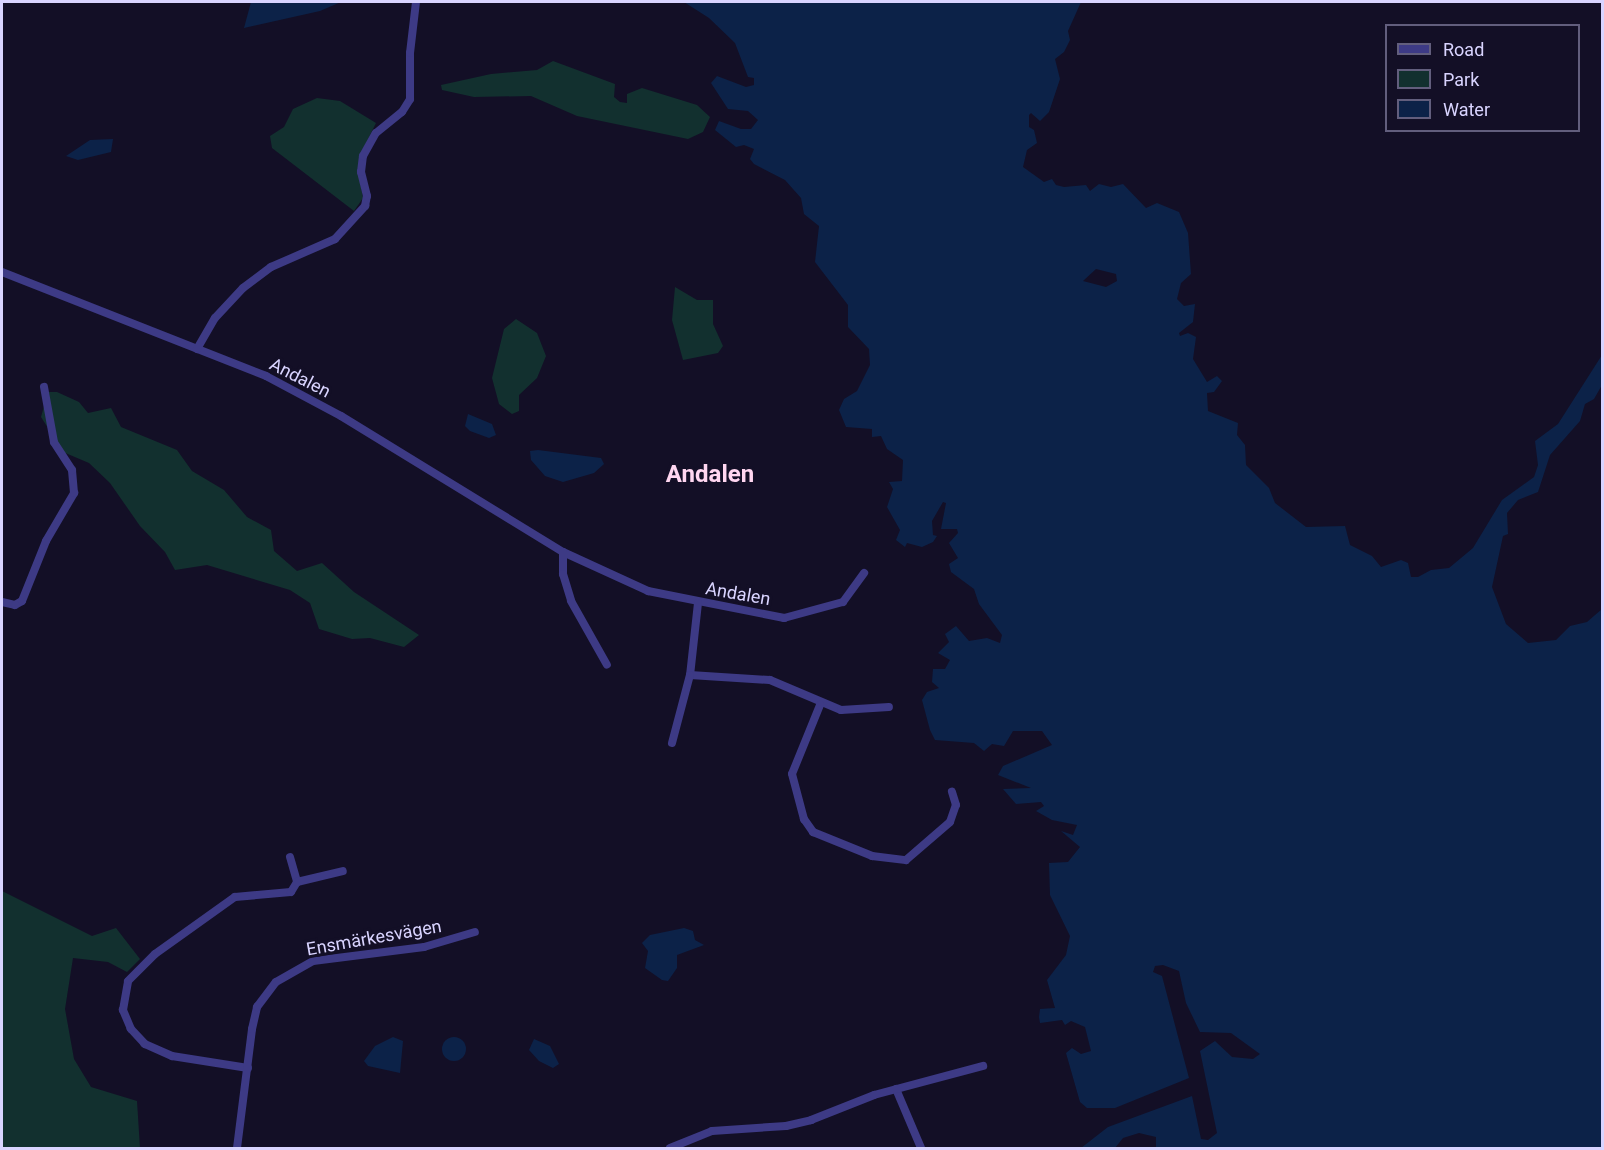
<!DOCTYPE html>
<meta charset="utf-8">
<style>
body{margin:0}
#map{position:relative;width:1604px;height:1150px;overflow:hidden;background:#130f26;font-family:Roboto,sans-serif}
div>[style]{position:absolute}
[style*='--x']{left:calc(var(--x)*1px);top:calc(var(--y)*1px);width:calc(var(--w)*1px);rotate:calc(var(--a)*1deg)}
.green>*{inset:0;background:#12302f}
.water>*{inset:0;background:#0c2248}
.round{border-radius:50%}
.street>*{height:8px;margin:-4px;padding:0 4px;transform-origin:4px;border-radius:4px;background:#3d3a85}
span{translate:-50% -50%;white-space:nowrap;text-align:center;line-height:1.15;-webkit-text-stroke:6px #130f26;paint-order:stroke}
.street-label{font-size:18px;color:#d9d4ff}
.district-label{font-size:24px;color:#ffd6f0;font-weight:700}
.frame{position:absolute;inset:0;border:3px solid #d9d4ff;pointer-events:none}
.legend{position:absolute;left:1385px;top:24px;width:195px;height:108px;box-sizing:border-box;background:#130f26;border:2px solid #625e7d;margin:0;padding:8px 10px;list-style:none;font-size:18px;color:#d9d4ff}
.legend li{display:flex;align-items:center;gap:12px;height:30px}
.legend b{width:30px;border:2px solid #625e7d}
</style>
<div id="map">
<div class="green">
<div style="clip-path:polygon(553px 61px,615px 84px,614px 97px,620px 102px,627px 103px,627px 94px,642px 88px,697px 105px,710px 117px,703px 132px,688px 139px,577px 116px,531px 96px,474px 97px,442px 90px,441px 85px,491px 74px,537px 70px)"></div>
<div style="clip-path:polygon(317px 98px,340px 101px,376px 123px,362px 151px,358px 170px,363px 198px,354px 211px,272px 148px,270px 136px,284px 127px,293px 109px)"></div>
<div style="clip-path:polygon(675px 287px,697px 300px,713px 300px,713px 324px,723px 346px,718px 353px,683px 360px,672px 320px)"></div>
<div style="clip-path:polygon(516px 319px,537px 333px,546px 356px,537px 378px,519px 395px,519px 411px,512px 414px,499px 404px,492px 378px,504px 329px)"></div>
<div style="clip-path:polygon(48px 392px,57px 392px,79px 402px,88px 413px,111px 408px,121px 427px,177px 450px,192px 471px,224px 490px,247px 517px,271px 530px,274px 551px,297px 571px,322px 563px,354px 592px,419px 635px,404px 647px,370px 638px,352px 639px,319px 629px,310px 603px,290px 590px,207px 565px,175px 570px,165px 552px,140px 526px,110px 483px,89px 463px,63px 452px,41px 417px)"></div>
<div style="clip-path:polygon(2px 891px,92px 936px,116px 928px,140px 959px,127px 972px,108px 962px,73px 958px,65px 1009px,74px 1059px,91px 1087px,137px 1101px,140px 1148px,2px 1148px)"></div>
</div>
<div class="water">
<div style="clip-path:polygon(251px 2px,341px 2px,320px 11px,244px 28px)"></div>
<div style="clip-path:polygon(evenodd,684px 2px,1081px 2px,1068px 31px,1070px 40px,1064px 52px,1055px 59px,1060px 79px,1049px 112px,1040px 121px,1031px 113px,1029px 115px,1029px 127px,1034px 130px,1037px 143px,1027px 150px,1023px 167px,1044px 182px,1052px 179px,1056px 185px,1064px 187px,1086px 185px,1090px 191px,1099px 184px,1111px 187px,1123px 184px,1146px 208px,1157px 203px,1179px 212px,1188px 233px,1191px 274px,1181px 283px,1177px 299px,1184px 306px,1195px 304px,1193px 322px,1179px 333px,1180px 336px,1188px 333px,1196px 337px,1193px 359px,1207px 382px,1217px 376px,1222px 381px,1214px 392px,1207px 393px,1208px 411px,1238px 423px,1237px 435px,1245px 445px,1246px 465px,1269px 488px,1275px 503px,1306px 527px,1345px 526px,1350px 545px,1372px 556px,1381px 567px,1401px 560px,1408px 563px,1411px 577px,1418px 577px,1431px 570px,1449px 568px,1473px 548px,1502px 500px,1534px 477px,1538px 465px,1535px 441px,1558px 424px,1602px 355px,1602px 385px,1594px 399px,1585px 404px,1580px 421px,1550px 455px,1538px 492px,1518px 500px,1507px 513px,1508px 534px,1503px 536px,1492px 587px,1506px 624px,1528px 643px,1556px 640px,1570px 626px,1587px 622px,1602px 609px,1602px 1148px,1156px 1148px,1156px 1137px,1139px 1133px,1123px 1138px,1115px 1148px,1081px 1148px,1108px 1127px,1192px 1096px,1201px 1139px,1208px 1140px,1217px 1133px,1200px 1051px,1215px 1041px,1232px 1057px,1253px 1059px,1260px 1054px,1231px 1033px,1200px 1032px,1186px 1003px,1179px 971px,1163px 965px,1155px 966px,1153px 972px,1162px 976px,1189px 1078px,1115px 1108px,1087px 1108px,1080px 1102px,1066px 1053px,1072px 1048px,1081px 1054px,1091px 1051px,1085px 1027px,1071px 1021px,1065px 1025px,1062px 1020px,1040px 1023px,1039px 1017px,1040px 1009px,1055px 1008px,1047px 980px,1066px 955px,1070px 936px,1050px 895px,1049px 863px,1068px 862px,1080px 847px,1061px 831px,1073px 835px,1077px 825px,1052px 820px,1036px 811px,1044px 806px,1041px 802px,1016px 804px,1003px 789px,1031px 788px,998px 775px,1003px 766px,1052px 745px,1042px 731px,1013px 731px,1004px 746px,992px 744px,984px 751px,974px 743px,935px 740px,930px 730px,922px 700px,927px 692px,939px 688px,932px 682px,933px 669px,945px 669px,950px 660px,938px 653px,949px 642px,945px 634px,956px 626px,969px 641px,987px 638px,1000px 643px,1002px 635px,979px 604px,974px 589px,951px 572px,949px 564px,958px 558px,949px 543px,958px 533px,957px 529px,941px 529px,946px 503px,943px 502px,932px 521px,933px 535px,937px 536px,933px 542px,922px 547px,907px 543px,905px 547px,896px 540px,900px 530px,887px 507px,893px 489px,889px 482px,902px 481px,903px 460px,887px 449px,881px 436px,872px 437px,872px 429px,846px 427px,839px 410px,844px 399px,857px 391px,870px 365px,869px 349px,848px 327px,848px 305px,815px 262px,819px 226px,804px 214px,801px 198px,785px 180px,754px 164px,750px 159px,754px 149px,744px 145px,736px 147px,715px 130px,719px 121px,741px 129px,751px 129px,758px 120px,748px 111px,728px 109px,711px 83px,717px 76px,746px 87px,754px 85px,754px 78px,748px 77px,735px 43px,709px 18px,684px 2px,1096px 269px,1116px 274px,1117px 281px,1106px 287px,1083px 281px,1096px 269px)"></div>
<div style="clip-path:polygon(113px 139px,111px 152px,78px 160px,66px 156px,90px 140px)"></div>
<div style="clip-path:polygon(468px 414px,492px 424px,496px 435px,489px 438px,470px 431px,465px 426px)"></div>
<div style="clip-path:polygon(538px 450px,601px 458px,604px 464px,594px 473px,563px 482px,545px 476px,531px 460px,530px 451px)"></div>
<div style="clip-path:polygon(684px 928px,693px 931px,695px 940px,704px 945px,677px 955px,677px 968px,668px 981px,662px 980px,645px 968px,648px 951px,642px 943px,650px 935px)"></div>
<div class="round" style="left:442px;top:1037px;width:24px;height:24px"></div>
<div style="clip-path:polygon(393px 1037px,403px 1041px,400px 1073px,368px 1066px,364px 1061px,375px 1046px)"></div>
<div style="clip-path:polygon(534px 1039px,550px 1046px,559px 1064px,553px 1068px,539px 1061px,529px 1050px)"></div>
</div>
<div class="street">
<div style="--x:2;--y:272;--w:284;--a:21.5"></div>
<div style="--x:266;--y:376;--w:85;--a:28.1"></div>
<div style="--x:341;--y:416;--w:260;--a:31.5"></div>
<div style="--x:563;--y:552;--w:94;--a:24.6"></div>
<div style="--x:648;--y:591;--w:139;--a:11.2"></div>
<div style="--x:784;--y:618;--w:61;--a:-15.2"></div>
<div style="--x:843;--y:602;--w:36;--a:-54"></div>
<div style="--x:197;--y:349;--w:36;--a:-60"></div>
<div style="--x:215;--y:318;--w:41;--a:-47"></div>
<div style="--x:243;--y:288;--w:35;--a:-37"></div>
<div style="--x:271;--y:267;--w:70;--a:-23.6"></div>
<div style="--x:335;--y:239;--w:45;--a:-47.7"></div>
<div style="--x:365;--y:206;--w:10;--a:-79"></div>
<div style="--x:367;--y:196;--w:25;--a:-104"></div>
<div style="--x:361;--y:172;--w:16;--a:-83"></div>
<div style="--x:363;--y:156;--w:26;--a:-61"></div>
<div style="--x:376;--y:133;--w:33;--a:-39"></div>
<div style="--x:402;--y:112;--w:15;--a:-58"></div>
<div style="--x:410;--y:99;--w:46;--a:-90"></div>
<div style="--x:410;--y:53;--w:51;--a:-83.3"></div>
<div style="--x:563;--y:552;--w:22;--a:90"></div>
<div style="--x:563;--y:574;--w:28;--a:73"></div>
<div style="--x:571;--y:601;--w:73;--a:60.6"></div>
<div style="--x:2;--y:602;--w:13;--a:13"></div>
<div style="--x:15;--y:605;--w:8;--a:-30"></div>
<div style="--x:22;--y:601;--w:65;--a:-68.2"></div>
<div style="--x:46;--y:541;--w:56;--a:-59.7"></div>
<div style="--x:74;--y:493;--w:23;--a:-95"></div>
<div style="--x:72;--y:470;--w:33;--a:-123"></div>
<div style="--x:54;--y:442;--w:56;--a:-100.3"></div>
<div style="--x:698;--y:603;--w:72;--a:96.3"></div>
<div style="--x:690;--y:675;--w:80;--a:3.6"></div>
<div style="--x:770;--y:680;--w:77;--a:22.9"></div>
<div style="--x:841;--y:710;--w:48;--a:-3.6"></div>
<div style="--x:820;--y:705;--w:74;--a:112.1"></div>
<div style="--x:792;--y:774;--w:47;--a:75.1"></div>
<div style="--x:804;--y:819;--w:16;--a:55"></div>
<div style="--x:813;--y:832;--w:64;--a:22.1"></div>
<div style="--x:872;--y:856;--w:34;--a:7"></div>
<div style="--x:906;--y:860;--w:58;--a:-40.8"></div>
<div style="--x:950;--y:822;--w:18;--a:-71"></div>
<div style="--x:956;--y:805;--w:14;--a:-107"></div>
<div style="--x:672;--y:743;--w:70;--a:-75.2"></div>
<div style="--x:290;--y:857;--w:26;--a:74"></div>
<div style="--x:248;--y:1068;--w:77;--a:-171"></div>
<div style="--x:172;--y:1056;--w:30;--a:-156"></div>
<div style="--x:145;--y:1044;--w:21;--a:-133"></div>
<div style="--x:131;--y:1029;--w:21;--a:-113"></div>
<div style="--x:123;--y:1010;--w:29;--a:-80"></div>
<div style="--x:128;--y:981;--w:38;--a:-45"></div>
<div style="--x:155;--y:954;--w:98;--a:-35.5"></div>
<div style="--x:235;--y:897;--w:56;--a:-5.1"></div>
<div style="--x:291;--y:892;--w:12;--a:-59"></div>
<div style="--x:297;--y:882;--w:47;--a:-13.4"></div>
<div style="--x:896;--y:1089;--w:64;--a:67"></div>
<div style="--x:237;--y:1148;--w:120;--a:-82.8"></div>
<div style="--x:252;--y:1029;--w:23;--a:-77"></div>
<div style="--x:257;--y:1007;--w:31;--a:-53"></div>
<div style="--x:276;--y:982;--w:43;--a:-29.6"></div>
<div style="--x:313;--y:961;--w:112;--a:-7.2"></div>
<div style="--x:424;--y:947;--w:53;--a:-16.4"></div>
<div style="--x:670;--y:1148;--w:45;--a:-22"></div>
<div style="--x:712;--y:1131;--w:74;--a:-3.9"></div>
<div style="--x:786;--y:1126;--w:26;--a:-13"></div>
<div style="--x:811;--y:1120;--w:68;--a:-21.6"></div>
<div style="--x:874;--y:1095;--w:113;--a:-14.9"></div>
</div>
<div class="street-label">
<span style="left:300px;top:378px;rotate:27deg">Andalen</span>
<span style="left:738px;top:594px;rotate:10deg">Andalen</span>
<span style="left:374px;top:938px;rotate:-10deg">Ensmärkesvägen</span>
</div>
<div class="district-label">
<span style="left:710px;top:475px">Andalen</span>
</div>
<div class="frame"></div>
<ul class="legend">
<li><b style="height:8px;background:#3d3a85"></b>Road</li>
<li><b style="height:16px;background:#12302f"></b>Park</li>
<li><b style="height:16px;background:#0c2248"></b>Water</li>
</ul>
</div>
